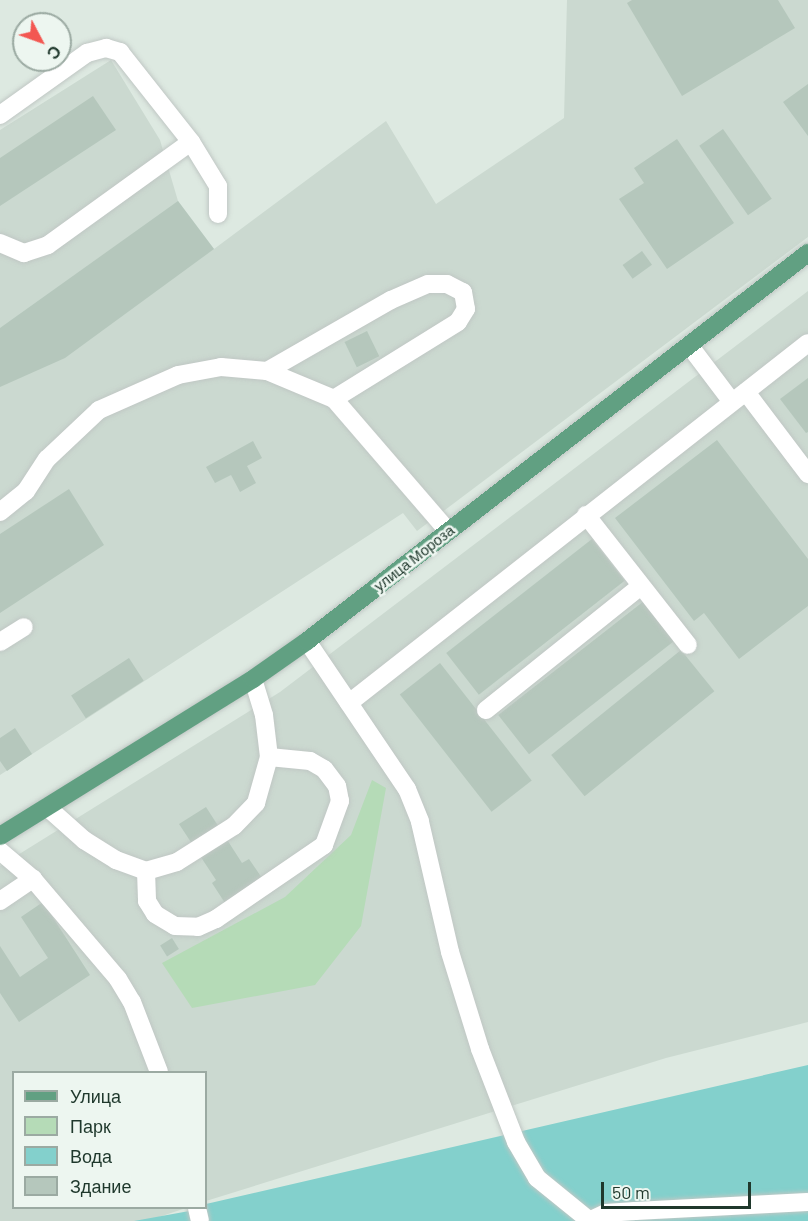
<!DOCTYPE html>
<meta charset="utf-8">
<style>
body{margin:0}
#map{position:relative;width:808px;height:1221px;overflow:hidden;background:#dde9e1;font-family:Barlow,sans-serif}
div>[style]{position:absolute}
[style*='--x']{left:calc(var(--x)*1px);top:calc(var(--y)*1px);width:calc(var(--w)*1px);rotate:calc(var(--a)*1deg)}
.built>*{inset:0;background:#cbd9d0}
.green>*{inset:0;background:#b5dbb7}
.water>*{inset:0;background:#83d0cc}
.building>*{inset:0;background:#b5c7bc;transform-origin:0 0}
.roads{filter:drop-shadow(0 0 2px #c0c7c4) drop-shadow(0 0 2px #c0c7c4)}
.minor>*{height:18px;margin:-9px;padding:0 9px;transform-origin:9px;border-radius:9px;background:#fff}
.major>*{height:18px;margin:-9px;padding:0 9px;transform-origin:9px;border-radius:9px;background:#61a082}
span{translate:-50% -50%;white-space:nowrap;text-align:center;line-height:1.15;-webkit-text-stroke:5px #edf6f0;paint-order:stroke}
.street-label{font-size:15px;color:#1f382c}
.legend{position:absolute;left:12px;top:1071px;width:195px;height:138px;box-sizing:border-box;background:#edf6f0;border:2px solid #9baaa2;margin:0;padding:8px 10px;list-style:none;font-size:18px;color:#1f382c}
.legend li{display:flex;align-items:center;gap:12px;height:30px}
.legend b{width:30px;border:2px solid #9baaa2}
.north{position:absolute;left:12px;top:12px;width:60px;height:60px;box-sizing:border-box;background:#edf6f0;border:2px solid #9baaa2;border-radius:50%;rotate:131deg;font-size:16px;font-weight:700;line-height:24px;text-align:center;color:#1f382c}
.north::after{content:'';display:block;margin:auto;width:21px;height:27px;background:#f35751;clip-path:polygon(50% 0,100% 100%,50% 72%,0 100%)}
.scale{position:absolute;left:601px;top:1182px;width:150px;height:27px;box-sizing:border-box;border:3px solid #1f382c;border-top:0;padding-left:8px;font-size:18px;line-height:21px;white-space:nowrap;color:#1f382c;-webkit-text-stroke:4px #edf6f0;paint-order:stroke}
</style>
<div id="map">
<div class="built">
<div style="clip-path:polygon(567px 0,808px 0,808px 237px,417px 531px,403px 513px,0 775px,0 130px,111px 60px,160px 140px,178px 201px,214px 249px,386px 121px,436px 204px,564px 118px)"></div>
<div style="clip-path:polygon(808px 291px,808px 1022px,666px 1058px,206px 1201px,206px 1072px,14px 1072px,14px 1208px,186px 1208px,147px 1221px,0 1221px,0 866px,280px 692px)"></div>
</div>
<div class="green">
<div style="clip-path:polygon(372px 780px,386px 788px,361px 926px,315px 985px,192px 1008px,162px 963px,285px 897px,351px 835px)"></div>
</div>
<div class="water">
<div style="clip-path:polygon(808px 1065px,808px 1221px,134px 1221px,206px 1208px,206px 1204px)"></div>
</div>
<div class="building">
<div style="clip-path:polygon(632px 0,778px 0,795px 28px,682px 96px,627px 3px)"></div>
<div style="clip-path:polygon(808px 84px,808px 136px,783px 102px)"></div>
<div style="clip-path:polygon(93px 96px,116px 130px,0 206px,0 158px)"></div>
<div style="left:723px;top:129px;width:85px;height:29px;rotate:55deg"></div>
<div style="clip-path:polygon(677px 139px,734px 223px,667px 269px,619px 199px,644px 183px,634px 168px)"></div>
<div style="clip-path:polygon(178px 201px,214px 249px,65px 358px,0 387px,0 328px)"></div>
<div style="left:642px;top:251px;width:17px;height:24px;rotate:54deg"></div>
<div style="left:367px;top:331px;width:28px;height:25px;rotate:64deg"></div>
<div style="clip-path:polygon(808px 378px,808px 432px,806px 433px,780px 399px)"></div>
<div style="clip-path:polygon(717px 440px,808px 559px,808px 606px,739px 659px,704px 613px,694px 621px,615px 518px)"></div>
<div style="clip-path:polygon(253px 441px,262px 458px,247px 466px,256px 483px,240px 492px,231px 475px,215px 483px,206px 467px)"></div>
<div style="clip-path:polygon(69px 489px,104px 545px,0 613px,0 534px)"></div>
<div style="left:592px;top:539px;width:53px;height:185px;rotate:52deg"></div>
<div style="left:644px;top:601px;width:50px;height:185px;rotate:52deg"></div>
<div style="left:681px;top:650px;width:53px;height:167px;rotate:51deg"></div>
<div style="left:129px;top:658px;width:27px;height:69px;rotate:57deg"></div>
<div style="left:440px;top:663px;width:149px;height:51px;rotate:52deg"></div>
<div style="clip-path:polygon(15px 728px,32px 754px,7px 771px,0 761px,0 738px)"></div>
<div style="clip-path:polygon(206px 807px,242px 863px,249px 859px,262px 878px,225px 903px,212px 883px,216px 880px,179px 824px)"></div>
<div style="clip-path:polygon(43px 902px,90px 975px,19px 1022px,0 993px,0 946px,20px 977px,48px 958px,21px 917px)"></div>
<div style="left:172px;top:938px;width:13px;height:14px;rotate:58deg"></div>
</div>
<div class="roads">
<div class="minor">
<div style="--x:0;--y:115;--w:107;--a:-35.5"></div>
<div style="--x:87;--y:53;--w:20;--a:-15"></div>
<div style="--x:106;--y:48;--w:15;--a:16"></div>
<div style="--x:120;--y:52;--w:115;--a:51.7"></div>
<div style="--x:191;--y:142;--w:52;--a:58.5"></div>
<div style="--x:218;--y:186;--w:28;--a:90"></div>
<div style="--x:0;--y:243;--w:26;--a:23"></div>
<div style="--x:24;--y:253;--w:25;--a:-18"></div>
<div style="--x:48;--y:245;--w:176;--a:-35.8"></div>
<div style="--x:689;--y:345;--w:71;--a:53"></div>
<div style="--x:267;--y:371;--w:143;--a:-29.8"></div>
<div style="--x:391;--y:300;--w:40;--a:-23.4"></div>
<div style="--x:428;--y:284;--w:19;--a:0"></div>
<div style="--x:447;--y:284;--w:18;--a:27"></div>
<div style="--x:463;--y:292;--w:17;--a:80"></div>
<div style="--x:466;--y:309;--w:15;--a:122"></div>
<div style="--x:458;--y:322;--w:146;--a:148.2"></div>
<div style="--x:746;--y:392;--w:103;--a:52.9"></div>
<div style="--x:0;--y:512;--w:33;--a:-39"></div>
<div style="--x:26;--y:491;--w:38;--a:-57"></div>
<div style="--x:47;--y:459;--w:71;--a:-43.3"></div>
<div style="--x:99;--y:410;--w:86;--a:-23.9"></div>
<div style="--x:178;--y:375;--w:44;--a:-10.5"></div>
<div style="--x:221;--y:367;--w:46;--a:5"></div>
<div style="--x:267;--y:371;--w:73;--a:22.7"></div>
<div style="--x:334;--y:399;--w:174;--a:49.2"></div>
<div style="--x:586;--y:515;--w:165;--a:51.9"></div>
<div style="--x:307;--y:641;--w:179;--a:56"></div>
<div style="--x:407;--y:789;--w:35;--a:68"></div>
<div style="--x:420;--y:822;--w:133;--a:77"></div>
<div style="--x:450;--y:952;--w:102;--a:72.8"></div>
<div style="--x:480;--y:1049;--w:100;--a:68.8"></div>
<div style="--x:516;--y:1142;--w:42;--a:59.7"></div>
<div style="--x:537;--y:1178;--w:68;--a:39.1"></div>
<div style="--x:0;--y:642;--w:28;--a:-32"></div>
<div style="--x:349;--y:703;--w:583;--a:-38.11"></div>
<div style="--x:486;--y:710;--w:198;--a:-38.7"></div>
<div style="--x:47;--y:807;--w:50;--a:41.7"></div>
<div style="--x:84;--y:840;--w:38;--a:32"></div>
<div style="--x:116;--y:860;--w:32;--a:20"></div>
<div style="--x:146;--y:871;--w:32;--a:-16"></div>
<div style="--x:177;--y:862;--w:67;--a:-32.3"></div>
<div style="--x:234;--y:826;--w:32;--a:-46"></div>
<div style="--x:256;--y:803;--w:48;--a:-74.2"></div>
<div style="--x:269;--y:757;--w:42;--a:-96.8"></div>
<div style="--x:264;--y:715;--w:38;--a:-107"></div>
<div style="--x:0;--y:851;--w:43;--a:40.3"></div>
<div style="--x:33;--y:879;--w:131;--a:49.6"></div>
<div style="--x:118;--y:979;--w:27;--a:59"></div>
<div style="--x:132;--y:1002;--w:75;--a:68.9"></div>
<div style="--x:146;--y:871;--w:30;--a:88"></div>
<div style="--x:147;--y:901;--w:15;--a:58"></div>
<div style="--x:155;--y:914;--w:23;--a:31"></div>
<div style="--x:175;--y:926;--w:23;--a:2"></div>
<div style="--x:198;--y:927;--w:20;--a:-24"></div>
<div style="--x:216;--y:919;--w:131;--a:-34.4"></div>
<div style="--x:324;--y:845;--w:47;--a:-70"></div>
<div style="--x:340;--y:801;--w:15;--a:-101"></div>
<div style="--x:337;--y:786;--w:21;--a:-127"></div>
<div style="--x:324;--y:769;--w:16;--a:-150"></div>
<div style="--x:310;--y:761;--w:41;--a:-174.4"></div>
<div style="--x:0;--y:901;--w:40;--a:-34"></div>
<div style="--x:197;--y:1208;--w:13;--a:77"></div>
<div style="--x:589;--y:1221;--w:19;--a:-25"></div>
<div style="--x:606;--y:1213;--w:29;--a:-4"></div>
<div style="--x:635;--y:1211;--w:173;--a:-3"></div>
</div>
<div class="major">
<div style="--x:0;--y:836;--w:298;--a:-31.8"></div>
<div style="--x:253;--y:679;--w:66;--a:-35.1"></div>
<div style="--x:307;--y:641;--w:634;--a:-37.76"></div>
</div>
</div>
<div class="street-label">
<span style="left:414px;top:558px;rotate:-38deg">улица Мороза</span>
</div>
<ul class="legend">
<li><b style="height:8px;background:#61a082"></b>Улица</li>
<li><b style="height:16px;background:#b5dbb7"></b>Парк</li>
<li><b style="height:16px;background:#83d0cc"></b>Вода</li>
<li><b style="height:16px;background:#b5c7bc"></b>Здание</li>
</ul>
<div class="north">С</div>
<div class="scale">50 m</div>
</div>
